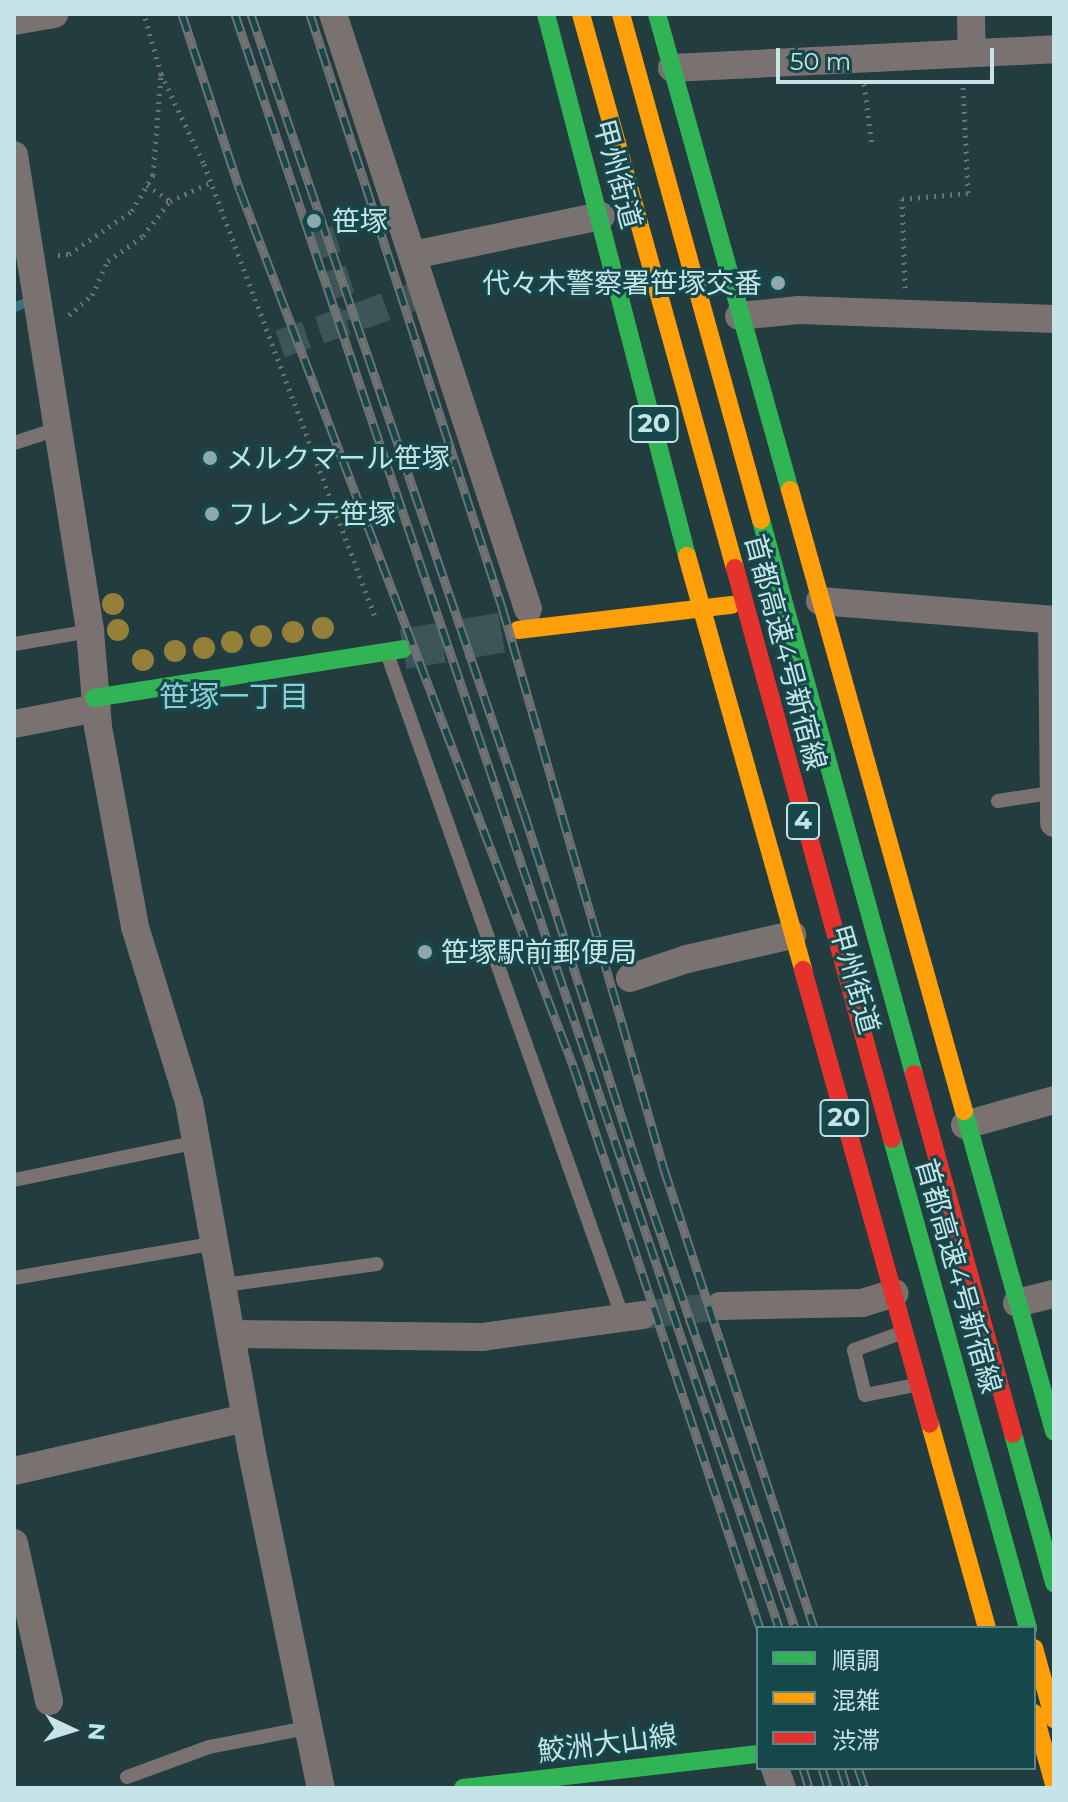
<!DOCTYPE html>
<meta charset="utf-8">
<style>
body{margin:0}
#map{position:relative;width:1068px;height:1802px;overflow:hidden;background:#223c3f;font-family:Montserrat,"Noto Sans JP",sans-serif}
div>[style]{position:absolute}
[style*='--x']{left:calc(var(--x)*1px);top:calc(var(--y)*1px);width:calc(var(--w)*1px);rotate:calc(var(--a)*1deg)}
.stream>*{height:9px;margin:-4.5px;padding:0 4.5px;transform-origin:4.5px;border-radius:4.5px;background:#31777d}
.street-tunnel>*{height:28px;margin-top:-14px;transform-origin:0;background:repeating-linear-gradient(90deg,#3b5558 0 28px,transparent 0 42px)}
.secondary-tunnel>*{height:40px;margin-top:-20px;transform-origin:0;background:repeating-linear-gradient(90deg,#3b5558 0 40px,transparent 0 60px)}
.path>*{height:5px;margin-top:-2.5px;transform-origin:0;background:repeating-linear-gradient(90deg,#707271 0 2px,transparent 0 8px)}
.lane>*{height:14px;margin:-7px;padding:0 7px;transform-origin:7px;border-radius:7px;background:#7a7171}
.street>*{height:28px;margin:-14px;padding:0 14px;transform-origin:14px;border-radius:14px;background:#7a7171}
.fast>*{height:18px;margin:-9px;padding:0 9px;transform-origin:9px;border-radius:9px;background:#30b455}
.slow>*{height:18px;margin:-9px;padding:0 9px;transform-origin:9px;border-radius:9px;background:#ff9f0a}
.jam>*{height:18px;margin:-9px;padding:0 9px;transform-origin:9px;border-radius:9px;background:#e5322d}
.rail>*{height:9px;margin-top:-4.5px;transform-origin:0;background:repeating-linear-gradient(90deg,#16474b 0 18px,#717273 0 36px);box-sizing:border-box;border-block:2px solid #717273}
.trees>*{width:22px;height:22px;margin:-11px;border-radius:50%;background:#948039}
.dots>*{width:22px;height:22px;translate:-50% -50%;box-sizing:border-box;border:4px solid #16474b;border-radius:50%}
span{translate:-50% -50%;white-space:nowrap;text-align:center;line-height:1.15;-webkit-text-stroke:6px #16474b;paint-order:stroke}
.shield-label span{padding:2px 6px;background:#16474b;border:2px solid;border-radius:6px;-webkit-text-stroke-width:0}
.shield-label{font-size:26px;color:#c6e4e7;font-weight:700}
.street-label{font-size:28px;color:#c6e4e7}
.poi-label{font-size:28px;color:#c6e4e7}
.left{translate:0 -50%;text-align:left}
.right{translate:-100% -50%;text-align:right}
.neighbourhood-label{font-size:30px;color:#8ecdd3}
.frame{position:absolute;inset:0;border:16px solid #c6e4e7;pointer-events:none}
.legend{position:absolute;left:756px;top:1626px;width:280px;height:144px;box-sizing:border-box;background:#16474b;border:2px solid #5c8689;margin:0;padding:10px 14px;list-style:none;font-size:24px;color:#c6e4e7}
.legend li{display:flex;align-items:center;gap:16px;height:40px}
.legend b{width:40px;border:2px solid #5c8689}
.north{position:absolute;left:32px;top:1690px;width:80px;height:80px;-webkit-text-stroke:6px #16474b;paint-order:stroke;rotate:94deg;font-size:22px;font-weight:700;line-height:32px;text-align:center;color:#c6e4e7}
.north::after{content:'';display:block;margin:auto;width:28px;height:36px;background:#c6e4e7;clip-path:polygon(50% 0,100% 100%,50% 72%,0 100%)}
.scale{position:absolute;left:776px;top:48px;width:218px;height:36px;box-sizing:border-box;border:4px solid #c6e4e7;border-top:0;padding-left:10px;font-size:24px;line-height:28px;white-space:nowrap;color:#c6e4e7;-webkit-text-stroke:6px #16474b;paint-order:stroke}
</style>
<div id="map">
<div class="stream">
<div style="--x:14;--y:307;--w:23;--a:-23"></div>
</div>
<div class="street-tunnel">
<div style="--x:319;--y:230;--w:95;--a:71.6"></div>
<div style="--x:280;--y:344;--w:154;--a:-19.4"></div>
<div style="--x:642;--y:1315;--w:79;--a:-6.6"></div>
</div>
<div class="secondary-tunnel">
<div style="--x:403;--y:649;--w:117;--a:-9.4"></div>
</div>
<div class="path">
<div style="--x:161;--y:74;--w:100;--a:64.5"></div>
<div style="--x:204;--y:164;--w:487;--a:69.3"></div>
<div style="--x:864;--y:84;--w:63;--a:82.6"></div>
<div style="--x:147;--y:185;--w:28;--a:35"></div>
<div style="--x:58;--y:255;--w:11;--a:-5"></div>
<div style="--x:69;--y:254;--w:76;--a:-34.3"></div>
<div style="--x:132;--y:211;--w:42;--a:-59.7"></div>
<div style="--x:153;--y:175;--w:101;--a:-85.5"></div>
<div style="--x:161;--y:74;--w:62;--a:-105.8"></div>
<div style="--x:905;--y:288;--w:89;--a:-91.9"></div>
<div style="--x:902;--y:199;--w:66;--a:-5.2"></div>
<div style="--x:968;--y:193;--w:111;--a:-92.6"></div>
<div style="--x:69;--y:315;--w:30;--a:-41"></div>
<div style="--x:92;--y:295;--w:38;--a:-65"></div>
<div style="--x:108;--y:261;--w:43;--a:-35.5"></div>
<div style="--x:143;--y:236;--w:44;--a:-52.4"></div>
<div style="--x:170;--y:201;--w:44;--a:-24.2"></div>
</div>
<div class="lane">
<div style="--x:14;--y:443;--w:48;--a:-18.1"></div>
<div style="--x:14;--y:644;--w:77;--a:-9.7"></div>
<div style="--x:388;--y:656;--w:702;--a:70.46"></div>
<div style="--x:998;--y:801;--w:53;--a:-8.7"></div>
<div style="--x:14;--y:1180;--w:187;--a:-11.7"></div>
<div style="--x:14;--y:1278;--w:205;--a:-9.8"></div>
<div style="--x:224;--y:1285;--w:154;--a:-7.8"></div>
<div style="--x:898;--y:1334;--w:47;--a:160"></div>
<div style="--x:854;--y:1350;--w:46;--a:76.3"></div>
<div style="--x:865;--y:1395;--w:51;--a:-11.3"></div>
<div style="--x:127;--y:1777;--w:87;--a:-20.1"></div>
<div style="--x:209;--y:1747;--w:100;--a:-11"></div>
</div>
<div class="street">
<div style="--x:333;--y:14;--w:626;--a:71.85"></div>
<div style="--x:971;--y:14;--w:39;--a:89"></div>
<div style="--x:14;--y:21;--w:41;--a:-9.9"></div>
<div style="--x:672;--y:68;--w:382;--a:-2.8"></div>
<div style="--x:14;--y:155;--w:482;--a:80.9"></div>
<div style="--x:90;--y:631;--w:96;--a:85.2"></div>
<div style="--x:98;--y:727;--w:203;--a:79.5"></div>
<div style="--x:135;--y:927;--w:183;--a:72.9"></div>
<div style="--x:189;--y:1102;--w:352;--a:79.8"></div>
<div style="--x:251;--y:1448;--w:347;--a:78.4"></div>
<div style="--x:413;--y:255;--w:192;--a:-11.7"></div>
<div style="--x:739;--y:316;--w:60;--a:-5.7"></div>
<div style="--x:799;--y:310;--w:255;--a:2"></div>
<div style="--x:820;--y:601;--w:235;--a:4.6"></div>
<div style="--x:1052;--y:620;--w:203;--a:89.4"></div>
<div style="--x:14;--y:724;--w:84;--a:-11"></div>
<div style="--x:630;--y:978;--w:60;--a:-18.4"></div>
<div style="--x:687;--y:959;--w:108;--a:-12.9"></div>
<div style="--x:965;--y:1125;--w:92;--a:-15.7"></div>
<div style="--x:1017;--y:1303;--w:38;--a:-14"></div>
<div style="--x:720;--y:1306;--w:142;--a:-1.2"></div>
<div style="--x:862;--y:1303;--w:34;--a:-17"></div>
<div style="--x:233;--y:1334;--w:249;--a:0.7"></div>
<div style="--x:482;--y:1337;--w:162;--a:-7.8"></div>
<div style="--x:14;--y:1471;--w:237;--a:-12.9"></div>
<div style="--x:14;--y:1543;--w:162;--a:77.5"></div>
<div style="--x:775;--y:1768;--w:21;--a:71"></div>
</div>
<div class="fast">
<div style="--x:546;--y:14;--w:560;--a:75.42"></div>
<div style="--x:657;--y:14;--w:494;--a:74.4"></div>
<div style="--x:761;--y:520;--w:575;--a:74.56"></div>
<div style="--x:94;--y:698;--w:313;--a:-9"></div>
<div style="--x:964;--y:1111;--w:333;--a:74.3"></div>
<div style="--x:892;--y:1139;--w:508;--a:74.46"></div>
<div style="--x:1013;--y:1434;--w:155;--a:74.6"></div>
<div style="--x:463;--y:1788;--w:297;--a:-6.6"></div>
</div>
<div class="slow">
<div style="--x:581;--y:14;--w:575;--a:74.47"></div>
<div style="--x:621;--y:14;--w:525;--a:74.53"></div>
<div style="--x:790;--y:490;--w:645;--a:74.35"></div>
<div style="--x:687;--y:556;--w:430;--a:74.3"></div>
<div style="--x:518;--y:630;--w:215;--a:-6.7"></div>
<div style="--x:930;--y:1424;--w:212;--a:74.4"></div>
<div style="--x:1034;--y:1648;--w:74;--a:74.3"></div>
<div style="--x:1034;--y:1713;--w:74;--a:74.3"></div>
</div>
<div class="jam">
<div style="--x:735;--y:568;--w:592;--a:74.63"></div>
<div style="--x:803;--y:970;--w:471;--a:74.4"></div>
<div style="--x:914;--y:1074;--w:373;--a:74.6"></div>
</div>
<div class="rail">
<div style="--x:182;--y:14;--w:185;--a:71.8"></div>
<div style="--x:240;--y:190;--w:939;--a:69.17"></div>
<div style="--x:574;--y:1068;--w:590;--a:71.63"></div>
<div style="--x:235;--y:14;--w:1703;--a:71.37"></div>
<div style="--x:251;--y:14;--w:844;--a:71.14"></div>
<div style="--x:524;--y:813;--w:351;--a:72.2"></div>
<div style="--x:631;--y:1147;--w:508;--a:71.17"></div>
<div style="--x:310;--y:14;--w:623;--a:72.06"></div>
<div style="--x:502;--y:607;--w:585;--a:73.92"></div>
<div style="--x:664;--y:1169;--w:483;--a:71.9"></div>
<div style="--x:803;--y:1768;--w:21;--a:73"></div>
<div style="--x:822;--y:1768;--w:21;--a:73"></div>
<div style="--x:841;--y:1768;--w:21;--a:73"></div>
<div style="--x:858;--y:1768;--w:21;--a:71"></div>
</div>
<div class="trees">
<div style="left:113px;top:604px"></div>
<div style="left:323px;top:628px"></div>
<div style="left:118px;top:630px"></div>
<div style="left:293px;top:632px"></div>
<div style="left:261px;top:636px"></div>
<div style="left:232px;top:642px"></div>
<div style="left:204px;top:648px"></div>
<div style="left:175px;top:651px"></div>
<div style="left:143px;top:660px"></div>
</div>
<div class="dots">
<div style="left:314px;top:221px;background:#8da9ac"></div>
<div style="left:778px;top:283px;background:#8da9ac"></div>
<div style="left:210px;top:458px;background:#8da9ac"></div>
<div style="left:212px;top:514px;background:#8da9ac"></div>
<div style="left:425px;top:952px;background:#8da9ac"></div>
</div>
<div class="shield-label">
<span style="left:654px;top:424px">20</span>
<span style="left:803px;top:821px">4</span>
<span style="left:844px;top:1118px">20</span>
</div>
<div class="street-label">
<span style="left:618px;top:174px;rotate:75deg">甲州街道</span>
<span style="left:786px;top:652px;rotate:75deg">首都高速4号新宿線</span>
<span style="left:855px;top:979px;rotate:74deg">甲州街道</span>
<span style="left:959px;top:1276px;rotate:74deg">首都高速4号新宿線</span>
<span style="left:607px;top:1743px;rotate:-7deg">鮫洲大山線</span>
</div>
<div class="poi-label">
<span class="left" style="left:332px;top:221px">笹塚</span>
<span class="right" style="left:762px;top:283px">代々木警察署笹塚交番</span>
<span class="left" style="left:226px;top:458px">メルクマール笹塚</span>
<span class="left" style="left:228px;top:514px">フレンテ笹塚</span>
<span class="left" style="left:441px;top:952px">笹塚駅前郵便局</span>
</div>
<div class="neighbourhood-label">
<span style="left:234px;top:697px">笹塚一丁目</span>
</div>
<div class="frame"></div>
<ul class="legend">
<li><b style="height:10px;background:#30b455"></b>順調</li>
<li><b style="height:10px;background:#ff9f0a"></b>混雑</li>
<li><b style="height:10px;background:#e5322d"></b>渋滞</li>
</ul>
<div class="north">N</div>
<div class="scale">50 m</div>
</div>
